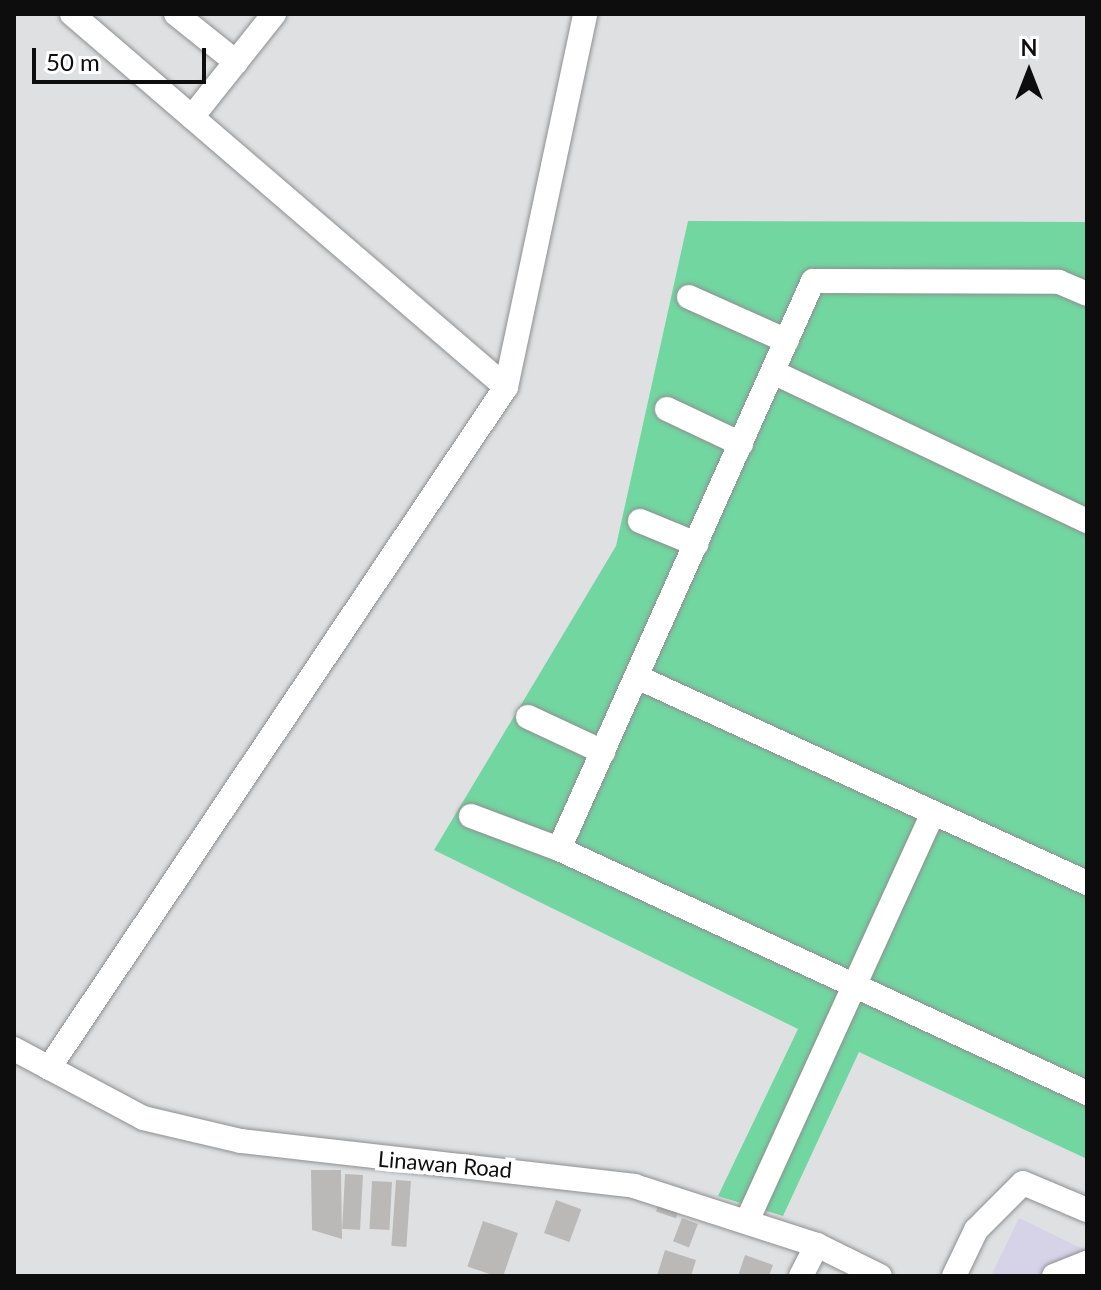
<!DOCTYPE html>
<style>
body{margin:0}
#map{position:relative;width:1101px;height:1290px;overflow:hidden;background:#dfe0e2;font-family:Lato,sans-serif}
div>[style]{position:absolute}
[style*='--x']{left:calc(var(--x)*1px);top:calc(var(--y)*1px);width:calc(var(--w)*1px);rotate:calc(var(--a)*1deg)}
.commercial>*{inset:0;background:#d6d3e9}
.green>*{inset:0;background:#72d6a0}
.building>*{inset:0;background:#bbb9b8;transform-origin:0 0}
.roads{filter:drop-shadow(0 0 2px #8d8f90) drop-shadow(0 0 2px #8d8f90)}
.minor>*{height:24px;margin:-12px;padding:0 12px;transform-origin:12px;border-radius:12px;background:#fff}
span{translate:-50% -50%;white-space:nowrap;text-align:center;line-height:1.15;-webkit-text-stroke:8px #fff;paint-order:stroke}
.street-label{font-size:22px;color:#0d0d0e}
.frame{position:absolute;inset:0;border:16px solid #0d0d0e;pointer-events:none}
.north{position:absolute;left:989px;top:32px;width:80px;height:80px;-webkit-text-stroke:6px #fff;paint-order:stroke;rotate:0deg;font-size:22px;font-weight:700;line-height:32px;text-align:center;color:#0d0d0e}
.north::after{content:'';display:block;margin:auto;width:28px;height:36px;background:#0d0d0e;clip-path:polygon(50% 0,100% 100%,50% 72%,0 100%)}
.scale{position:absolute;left:32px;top:48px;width:174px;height:36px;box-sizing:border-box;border:4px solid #0d0d0e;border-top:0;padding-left:10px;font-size:24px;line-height:28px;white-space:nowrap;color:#0d0d0e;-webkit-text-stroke:6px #fff;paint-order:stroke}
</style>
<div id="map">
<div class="commercial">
<div style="clip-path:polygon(1019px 1218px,1087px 1251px,1087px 1276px,991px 1276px)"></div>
</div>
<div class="green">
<div style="clip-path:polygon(688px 221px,1087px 222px,1087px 1159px,859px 1052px,783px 1216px,718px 1196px,798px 1029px,434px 850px,616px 546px)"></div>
</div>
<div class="building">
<div style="clip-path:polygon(311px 1170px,341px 1170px,342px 1239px,312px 1230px)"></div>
<div style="left:345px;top:1174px;width:18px;height:55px;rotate:3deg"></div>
<div style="left:396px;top:1180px;width:15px;height:66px;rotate:4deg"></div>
<div style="left:372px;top:1181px;width:20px;height:48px;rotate:3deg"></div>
<div style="left:556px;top:1200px;width:27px;height:35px;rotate:20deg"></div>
<div style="left:659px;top:1203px;width:21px;height:9px;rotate:19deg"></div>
<div style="left:682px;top:1218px;width:17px;height:25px;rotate:21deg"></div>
<div style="left:483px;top:1221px;width:37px;height:48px;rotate:19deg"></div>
<div style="clip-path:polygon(665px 1250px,696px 1260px,691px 1276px,657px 1276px)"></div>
<div style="clip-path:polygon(745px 1255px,773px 1265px,769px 1276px,738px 1276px)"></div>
</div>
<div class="roads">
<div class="minor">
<div style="--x:72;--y:14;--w:572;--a:40.68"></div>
<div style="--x:176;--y:14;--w:77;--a:38.7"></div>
<div style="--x:192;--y:117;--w:132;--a:-51.5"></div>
<div style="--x:689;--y:297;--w:107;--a:24.2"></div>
<div style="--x:773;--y:372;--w:348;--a:25.4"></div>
<div style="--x:667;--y:409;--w:82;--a:25.3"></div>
<div style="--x:640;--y:521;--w:61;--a:22.3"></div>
<div style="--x:637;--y:677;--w:495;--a:24.6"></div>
<div style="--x:528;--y:717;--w:83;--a:25"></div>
<div style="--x:471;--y:816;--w:94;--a:20.6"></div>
<div style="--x:559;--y:849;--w:582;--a:24.8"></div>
<div style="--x:559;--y:849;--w:622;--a:-65.91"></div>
<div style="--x:813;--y:281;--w:246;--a:0.2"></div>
<div style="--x:1059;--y:282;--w:30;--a:23"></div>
<div style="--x:14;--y:1049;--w:146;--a:28.1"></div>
<div style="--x:143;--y:1118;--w:101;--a:13.2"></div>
<div style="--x:241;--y:1141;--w:396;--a:6.5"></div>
<div style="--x:634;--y:1186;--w:192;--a:17.9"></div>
<div style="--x:817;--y:1245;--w:70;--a:26.2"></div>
<div style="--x:49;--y:1068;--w:820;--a:-56.14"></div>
<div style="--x:506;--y:387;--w:381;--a:-78"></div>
<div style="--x:747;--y:1221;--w:449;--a:-65.5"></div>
<div style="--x:801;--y:1276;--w:35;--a:-63"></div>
<div style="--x:954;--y:1276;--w:51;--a:-64.4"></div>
<div style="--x:976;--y:1230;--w:66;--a:-45"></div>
<div style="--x:1023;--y:1183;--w:69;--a:22.9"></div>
<div style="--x:1054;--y:1276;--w:35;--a:-22"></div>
</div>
</div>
<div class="street-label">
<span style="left:445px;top:1164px;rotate:5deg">Linawan Road</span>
</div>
<div class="frame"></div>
<div class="north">N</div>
<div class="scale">50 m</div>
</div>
